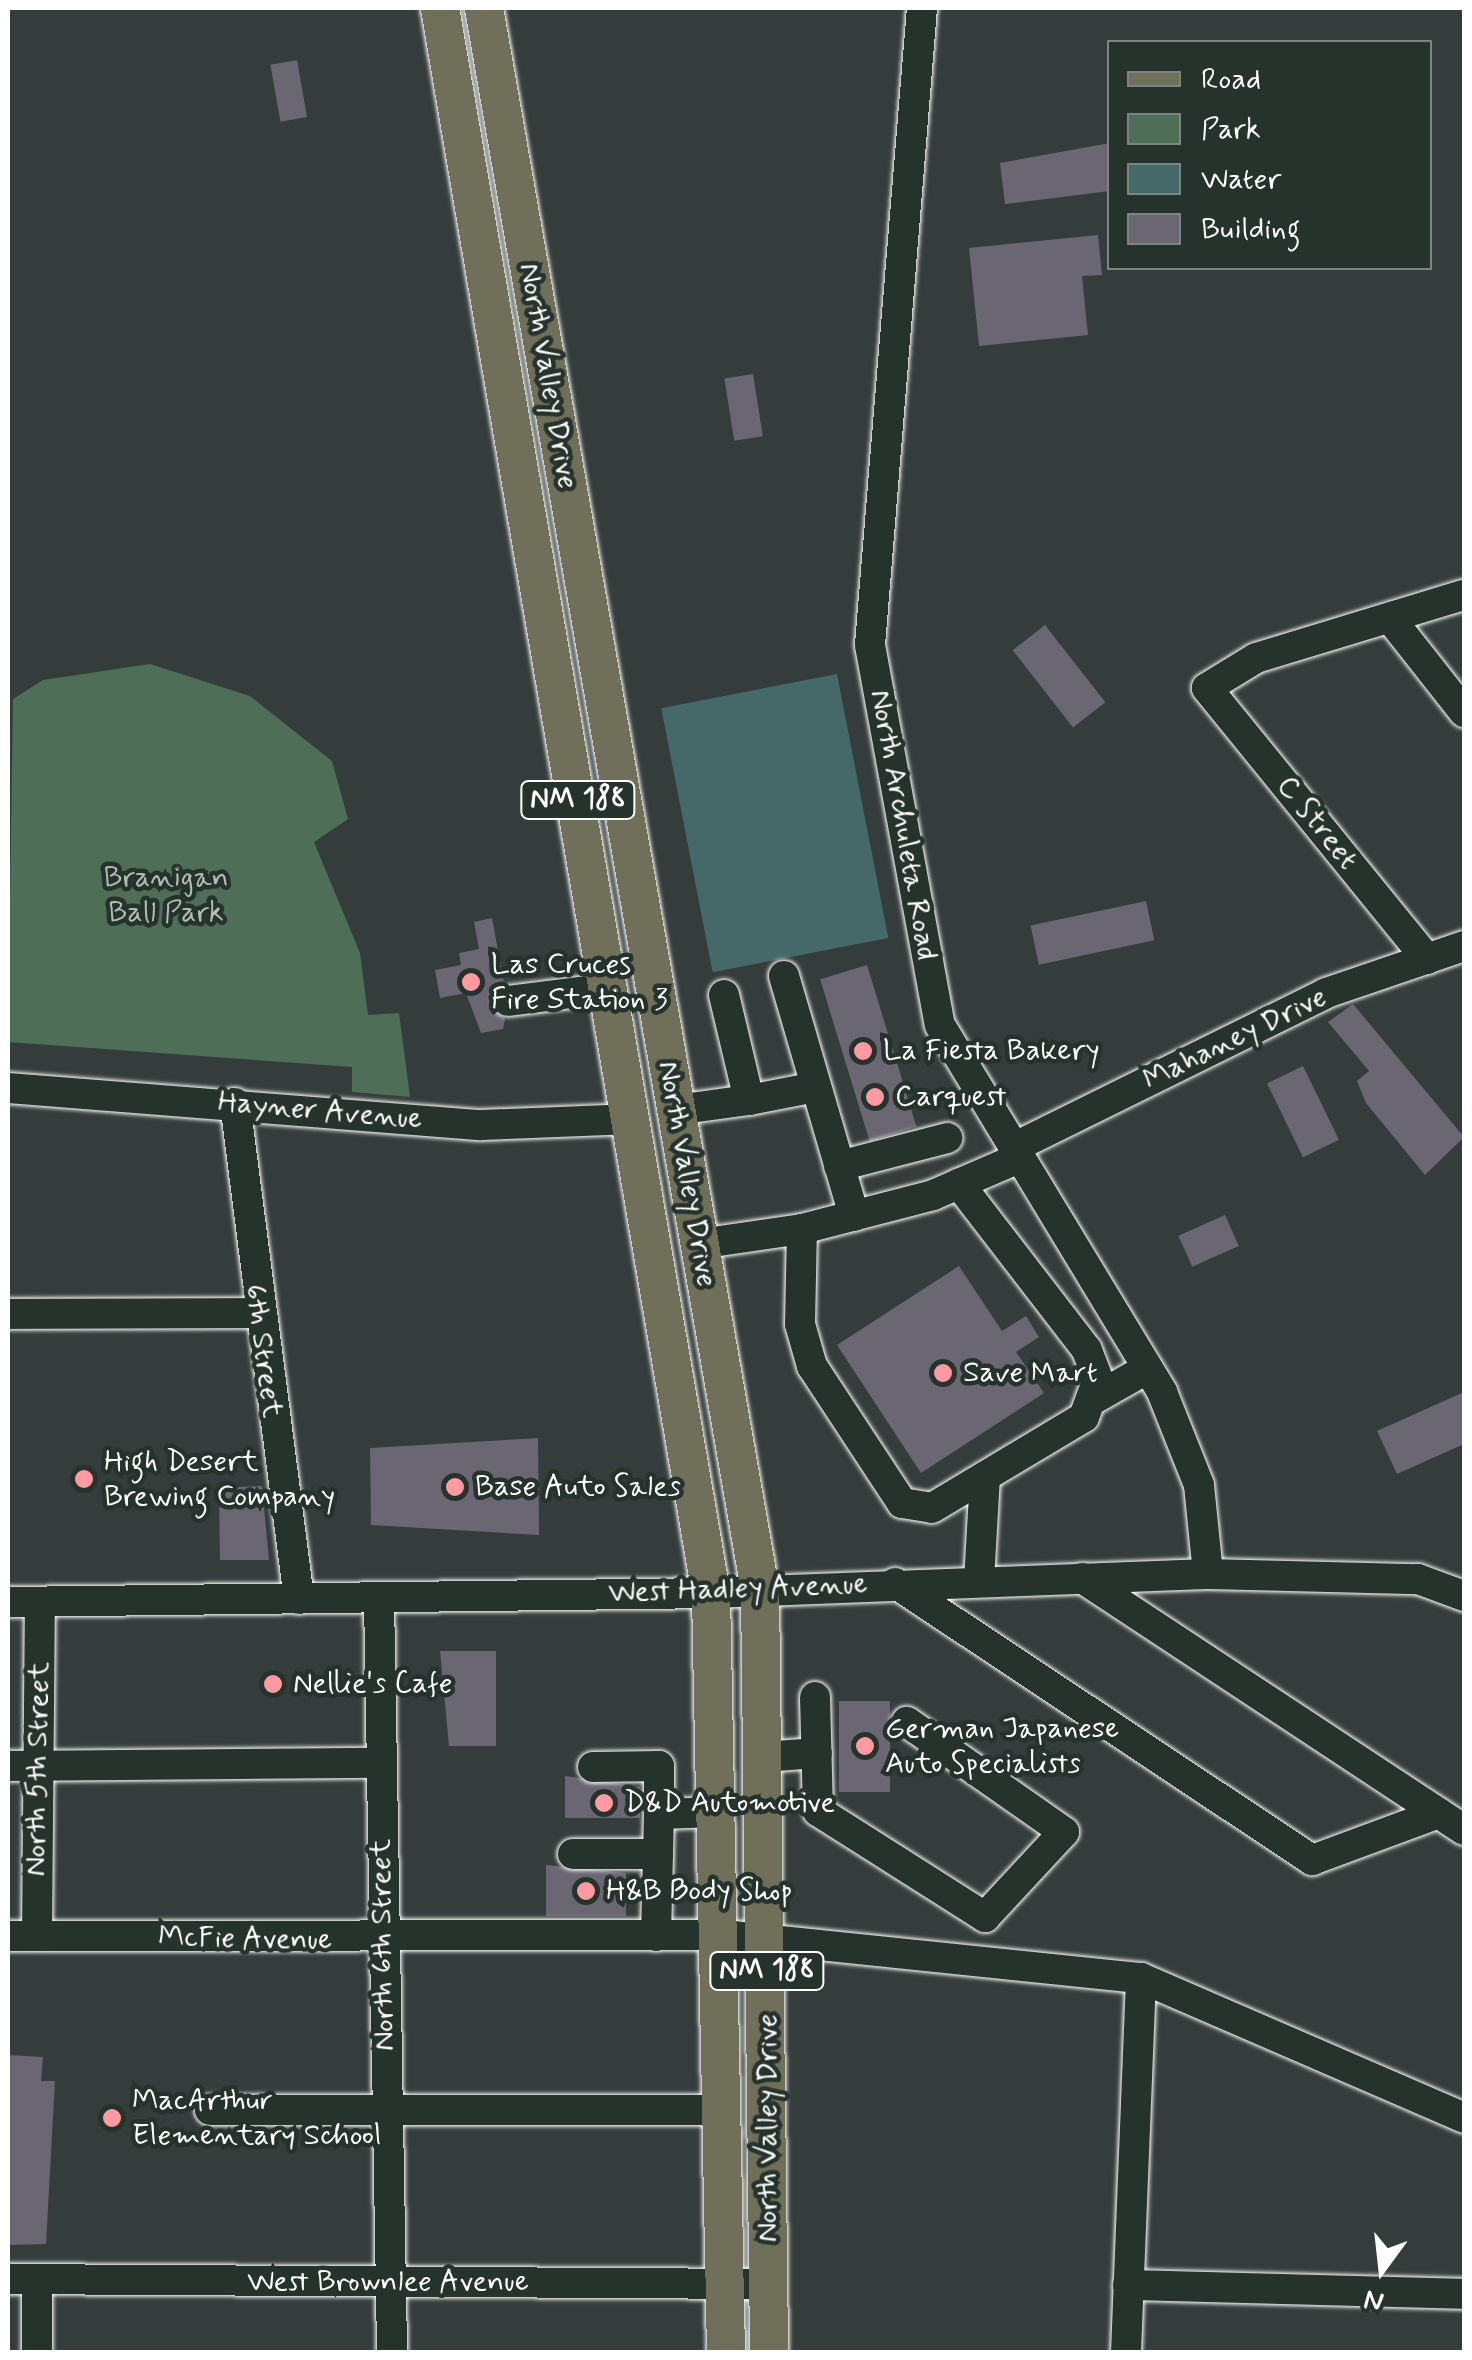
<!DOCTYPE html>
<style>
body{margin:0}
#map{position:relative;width:1472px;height:2360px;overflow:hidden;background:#343d3b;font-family:Mynerve,sans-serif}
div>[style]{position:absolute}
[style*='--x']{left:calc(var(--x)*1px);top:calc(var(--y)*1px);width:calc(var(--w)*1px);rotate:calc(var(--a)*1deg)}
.green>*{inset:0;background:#4e6e58}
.water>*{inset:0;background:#446968;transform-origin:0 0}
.building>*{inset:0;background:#6a6772;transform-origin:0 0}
.roads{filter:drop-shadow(0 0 2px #fff) drop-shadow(0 0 2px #fff)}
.minor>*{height:30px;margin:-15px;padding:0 15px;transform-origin:15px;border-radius:15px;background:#26332d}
.major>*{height:38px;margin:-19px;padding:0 19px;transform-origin:19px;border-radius:19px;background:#706f59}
.dots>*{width:28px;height:28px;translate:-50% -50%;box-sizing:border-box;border:5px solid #26332d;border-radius:50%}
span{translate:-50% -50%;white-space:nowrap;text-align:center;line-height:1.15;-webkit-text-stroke:9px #26332d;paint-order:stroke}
.shield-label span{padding:2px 8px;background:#26332d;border:2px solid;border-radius:8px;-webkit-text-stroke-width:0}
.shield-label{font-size:28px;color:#fff;font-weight:700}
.street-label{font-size:30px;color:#fff}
.park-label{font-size:30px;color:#afbeb4}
.poi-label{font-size:30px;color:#fff}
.left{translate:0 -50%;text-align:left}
.frame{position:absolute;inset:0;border:10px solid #fff;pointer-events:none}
.legend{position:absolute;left:1107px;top:40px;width:325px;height:230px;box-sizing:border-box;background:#26332d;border:2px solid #7d8581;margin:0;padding:12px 18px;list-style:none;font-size:30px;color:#fff}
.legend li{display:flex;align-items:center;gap:20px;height:50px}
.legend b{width:50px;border:2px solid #7d8581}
.north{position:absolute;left:1332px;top:2220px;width:100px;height:100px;-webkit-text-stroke:8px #26332d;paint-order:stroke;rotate:195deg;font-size:28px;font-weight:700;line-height:40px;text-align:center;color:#fff}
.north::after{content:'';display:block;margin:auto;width:35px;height:45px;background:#fff;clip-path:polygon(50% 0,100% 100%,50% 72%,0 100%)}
</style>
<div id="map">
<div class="green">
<div style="clip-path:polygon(150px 664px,250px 696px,332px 761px,348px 819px,314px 842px,360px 953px,368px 1015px,399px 1013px,410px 1097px,352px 1092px,352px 1067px,8px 1042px,13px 699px,43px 680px)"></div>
</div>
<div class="water">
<div style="left:837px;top:674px;width:269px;height:179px;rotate:79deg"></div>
</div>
<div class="building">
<div style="left:297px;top:60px;width:58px;height:27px;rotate:80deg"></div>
<div style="clip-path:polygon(1110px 143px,1110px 191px,1005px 204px,1000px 163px)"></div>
<div style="clip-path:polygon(1098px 235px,1102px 275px,1082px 276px,1088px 335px,979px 346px,969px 248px)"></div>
<div style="left:753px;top:374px;width:63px;height:29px;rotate:81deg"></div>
<div style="left:1045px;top:625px;width:98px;height:41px;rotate:52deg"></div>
<div style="left:1146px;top:901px;width:40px;height:118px;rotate:78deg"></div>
<div style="clip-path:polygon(492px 918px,504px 983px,489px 1002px,505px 1019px,503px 1029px,481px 1033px,466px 993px,440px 998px,435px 970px,461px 965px,459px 953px,479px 949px,474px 922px)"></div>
<div style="left:867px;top:965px;width:169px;height:49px;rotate:73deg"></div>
<div style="clip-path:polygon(1353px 1004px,1464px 1137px,1425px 1175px,1366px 1103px,1357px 1081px,1369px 1071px,1328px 1022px)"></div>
<div style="left:1303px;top:1066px;width:82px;height:40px;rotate:64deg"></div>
<div style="left:1225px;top:1215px;width:34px;height:51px;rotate:66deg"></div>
<div style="clip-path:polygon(959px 1266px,1002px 1331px,1026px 1316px,1039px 1337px,1016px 1352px,1044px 1393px,921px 1473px,837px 1345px)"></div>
<div style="clip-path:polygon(1464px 1392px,1464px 1444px,1397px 1474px,1377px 1431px)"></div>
<div style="clip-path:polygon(538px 1438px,539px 1535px,371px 1525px,370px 1448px)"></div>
<div style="clip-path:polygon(262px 1486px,269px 1560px,220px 1560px,219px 1488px)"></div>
<div style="clip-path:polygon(440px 1651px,496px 1651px,496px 1746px,449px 1746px)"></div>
<div style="left:839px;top:1701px;width:51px;height:91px"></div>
<div style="clip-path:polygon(565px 1776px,640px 1787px,640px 1818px,565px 1818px)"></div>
<div style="clip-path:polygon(546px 1865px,626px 1873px,626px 1916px,546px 1916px)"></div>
<div style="clip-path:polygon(8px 2055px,43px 2057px,41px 2081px,55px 2081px,46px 2244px,8px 2245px)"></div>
</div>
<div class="roads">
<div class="minor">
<div style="--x:922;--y:8;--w:639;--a:94.67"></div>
<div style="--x:870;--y:645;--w:386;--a:79.6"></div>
<div style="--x:940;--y:1025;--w:429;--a:58.8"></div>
<div style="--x:1162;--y:1392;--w:100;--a:68.3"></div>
<div style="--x:1199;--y:1485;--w:89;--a:84.2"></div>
<div style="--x:1390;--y:618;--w:120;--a:51.8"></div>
<div style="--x:1427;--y:959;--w:349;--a:-129.1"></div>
<div style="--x:1207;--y:688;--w:57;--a:-31.5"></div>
<div style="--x:1256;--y:658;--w:217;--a:-16.9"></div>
<div style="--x:784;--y:976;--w:250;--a:73.7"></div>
<div style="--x:724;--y:995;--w:108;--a:76.6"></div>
<div style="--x:749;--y:1100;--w:68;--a:-11"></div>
<div style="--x:508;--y:1001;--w:103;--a:-7.3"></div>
<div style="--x:8;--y:1088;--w:474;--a:4.5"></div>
<div style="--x:481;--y:1125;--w:152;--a:-2.3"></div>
<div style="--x:235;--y:1103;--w:500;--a:82.65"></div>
<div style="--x:676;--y:1110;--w:74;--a:-7.8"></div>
<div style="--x:1013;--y:1148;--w:349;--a:-26.3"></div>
<div style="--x:1326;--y:993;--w:146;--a:-18.8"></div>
<div style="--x:839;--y:1166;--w:112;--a:-14.5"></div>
<div style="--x:802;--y:1229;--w:95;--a:91.2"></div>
<div style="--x:800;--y:1324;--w:44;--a:74.1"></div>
<div style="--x:812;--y:1366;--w:164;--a:56.7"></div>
<div style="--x:902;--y:1503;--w:30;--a:9"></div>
<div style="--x:932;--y:1508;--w:177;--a:-30.9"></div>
<div style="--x:1084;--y:1417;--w:40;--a:-69.8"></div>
<div style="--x:1098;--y:1379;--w:31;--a:-111"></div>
<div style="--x:1087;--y:1350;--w:210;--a:-127.6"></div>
<div style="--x:699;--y:1244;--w:104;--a:-8.3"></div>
<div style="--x:802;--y:1229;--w:135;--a:-14.5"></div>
<div style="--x:933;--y:1195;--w:94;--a:-23.3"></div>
<div style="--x:8;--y:1314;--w:249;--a:-0.2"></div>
<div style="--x:1092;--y:1400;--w:64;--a:-29.7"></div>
<div style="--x:1082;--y:1578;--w:458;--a:33.4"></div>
<div style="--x:979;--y:1581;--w:104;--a:-86.7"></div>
<div style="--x:895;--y:1583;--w:501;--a:33.59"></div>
<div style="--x:1312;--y:1860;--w:135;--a:-20.3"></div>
<div style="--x:379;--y:1597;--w:755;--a:89.01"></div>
<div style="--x:8;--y:1602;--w:703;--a:-0.73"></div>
<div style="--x:711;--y:1593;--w:497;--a:-2.2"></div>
<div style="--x:1208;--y:1574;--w:210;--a:1.4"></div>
<div style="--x:1418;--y:1579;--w:49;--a:20.3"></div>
<div style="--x:815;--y:1697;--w:114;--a:88.5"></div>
<div style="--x:818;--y:1811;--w:198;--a:32.4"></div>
<div style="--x:985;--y:1917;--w:116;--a:-47.1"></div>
<div style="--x:1064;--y:1832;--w:192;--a:-145"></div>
<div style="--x:763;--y:1757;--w:54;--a:-4.2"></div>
<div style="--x:8;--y:1766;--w:372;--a:-0.5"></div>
<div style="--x:593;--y:1767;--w:66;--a:-0.9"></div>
<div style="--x:659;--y:1766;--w:48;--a:90"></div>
<div style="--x:573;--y:1854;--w:85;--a:0"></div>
<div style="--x:8;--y:1936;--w:715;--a:-0.08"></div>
<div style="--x:723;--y:1935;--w:420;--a:5.9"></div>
<div style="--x:1141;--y:1978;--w:352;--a:23.4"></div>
<div style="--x:37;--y:1936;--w:333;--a:-89.5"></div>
<div style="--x:656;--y:1936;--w:122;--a:-88.6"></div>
<div style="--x:659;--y:1814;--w:59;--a:-1.9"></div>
<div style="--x:210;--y:2110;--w:514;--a:0"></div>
<div style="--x:8;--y:2279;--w:760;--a:0.38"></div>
<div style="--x:37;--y:2279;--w:73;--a:90"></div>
<div style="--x:1128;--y:2285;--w:336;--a:1.5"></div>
<div style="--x:1126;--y:2352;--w:374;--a:-87.7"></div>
</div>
<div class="major">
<div style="--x:440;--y:8;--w:1608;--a:80.3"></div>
<div style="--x:711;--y:1593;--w:759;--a:88.87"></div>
<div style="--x:484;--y:8;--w:1605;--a:80.1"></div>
<div style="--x:760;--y:1589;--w:763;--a:89.32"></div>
</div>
</div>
<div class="dots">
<div style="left:471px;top:982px;background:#ff9aa2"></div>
<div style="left:863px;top:1051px;background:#ff9aa2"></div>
<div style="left:875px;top:1097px;background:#ff9aa2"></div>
<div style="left:943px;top:1373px;background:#ff9aa2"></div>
<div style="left:84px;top:1479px;background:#ff9aa2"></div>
<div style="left:455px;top:1487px;background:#ff9aa2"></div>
<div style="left:273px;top:1684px;background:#ff9aa2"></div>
<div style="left:865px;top:1746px;background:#ff9aa2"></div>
<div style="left:604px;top:1803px;background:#ff9aa2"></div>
<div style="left:586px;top:1891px;background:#ff9aa2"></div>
<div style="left:112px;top:2118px;background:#ff9aa2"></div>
</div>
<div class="shield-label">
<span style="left:578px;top:800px">NM 188</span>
<span style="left:767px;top:1971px">NM 188</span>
</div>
<div class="street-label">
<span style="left:548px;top:376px;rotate:80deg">North Valley Drive</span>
<span style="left:1317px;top:823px;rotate:51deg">C Street</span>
<span style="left:903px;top:825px;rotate:80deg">North Archuleta Road</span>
<span style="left:1235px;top:1039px;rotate:-26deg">Mahaney Drive</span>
<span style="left:320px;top:1111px;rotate:5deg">Hayner Avenue</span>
<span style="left:687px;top:1174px;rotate:80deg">North Valley Drive</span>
<span style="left:263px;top:1351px;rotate:82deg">6th Street</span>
<span style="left:738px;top:1589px;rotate:-2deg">West Hadley Avenue</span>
<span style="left:38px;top:1769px;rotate:-89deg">North 5th Street</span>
<span style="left:245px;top:1939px;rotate:1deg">McFie Avenue</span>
<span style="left:383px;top:1945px;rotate:-91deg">North 6th Street</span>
<span style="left:768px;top:2128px;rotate:-90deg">North Valley Drive</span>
<span style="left:388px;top:2282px">West Brownlee Avenue</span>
</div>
<div class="park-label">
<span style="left:166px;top:895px">Branigan<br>Ball Park</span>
</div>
<div class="poi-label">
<span class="left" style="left:491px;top:982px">Las Cruces<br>Fire Station 3</span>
<span class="left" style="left:883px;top:1051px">La Fiesta Bakery</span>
<span class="left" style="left:895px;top:1097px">Carquest</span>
<span class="left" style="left:963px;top:1373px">Save Mart</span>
<span class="left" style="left:104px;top:1479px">High Desert<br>Brewing Company</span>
<span class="left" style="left:475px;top:1487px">Base Auto Sales</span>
<span class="left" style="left:293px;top:1684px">Nellie's Cafe</span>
<span class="left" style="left:885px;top:1746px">German Japanese<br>Auto Specialists</span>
<span class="left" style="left:624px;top:1803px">D&amp;D Automotive</span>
<span class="left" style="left:606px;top:1891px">H&amp;B Body Shop</span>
<span class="left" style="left:132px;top:2118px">MacArthur<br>Elementary School</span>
</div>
<div class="frame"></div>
<ul class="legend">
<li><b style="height:12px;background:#706f59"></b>Road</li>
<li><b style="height:28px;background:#4e6e58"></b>Park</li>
<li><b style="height:28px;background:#446968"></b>Water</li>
<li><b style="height:28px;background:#6a6772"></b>Building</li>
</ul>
<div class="north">N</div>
</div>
